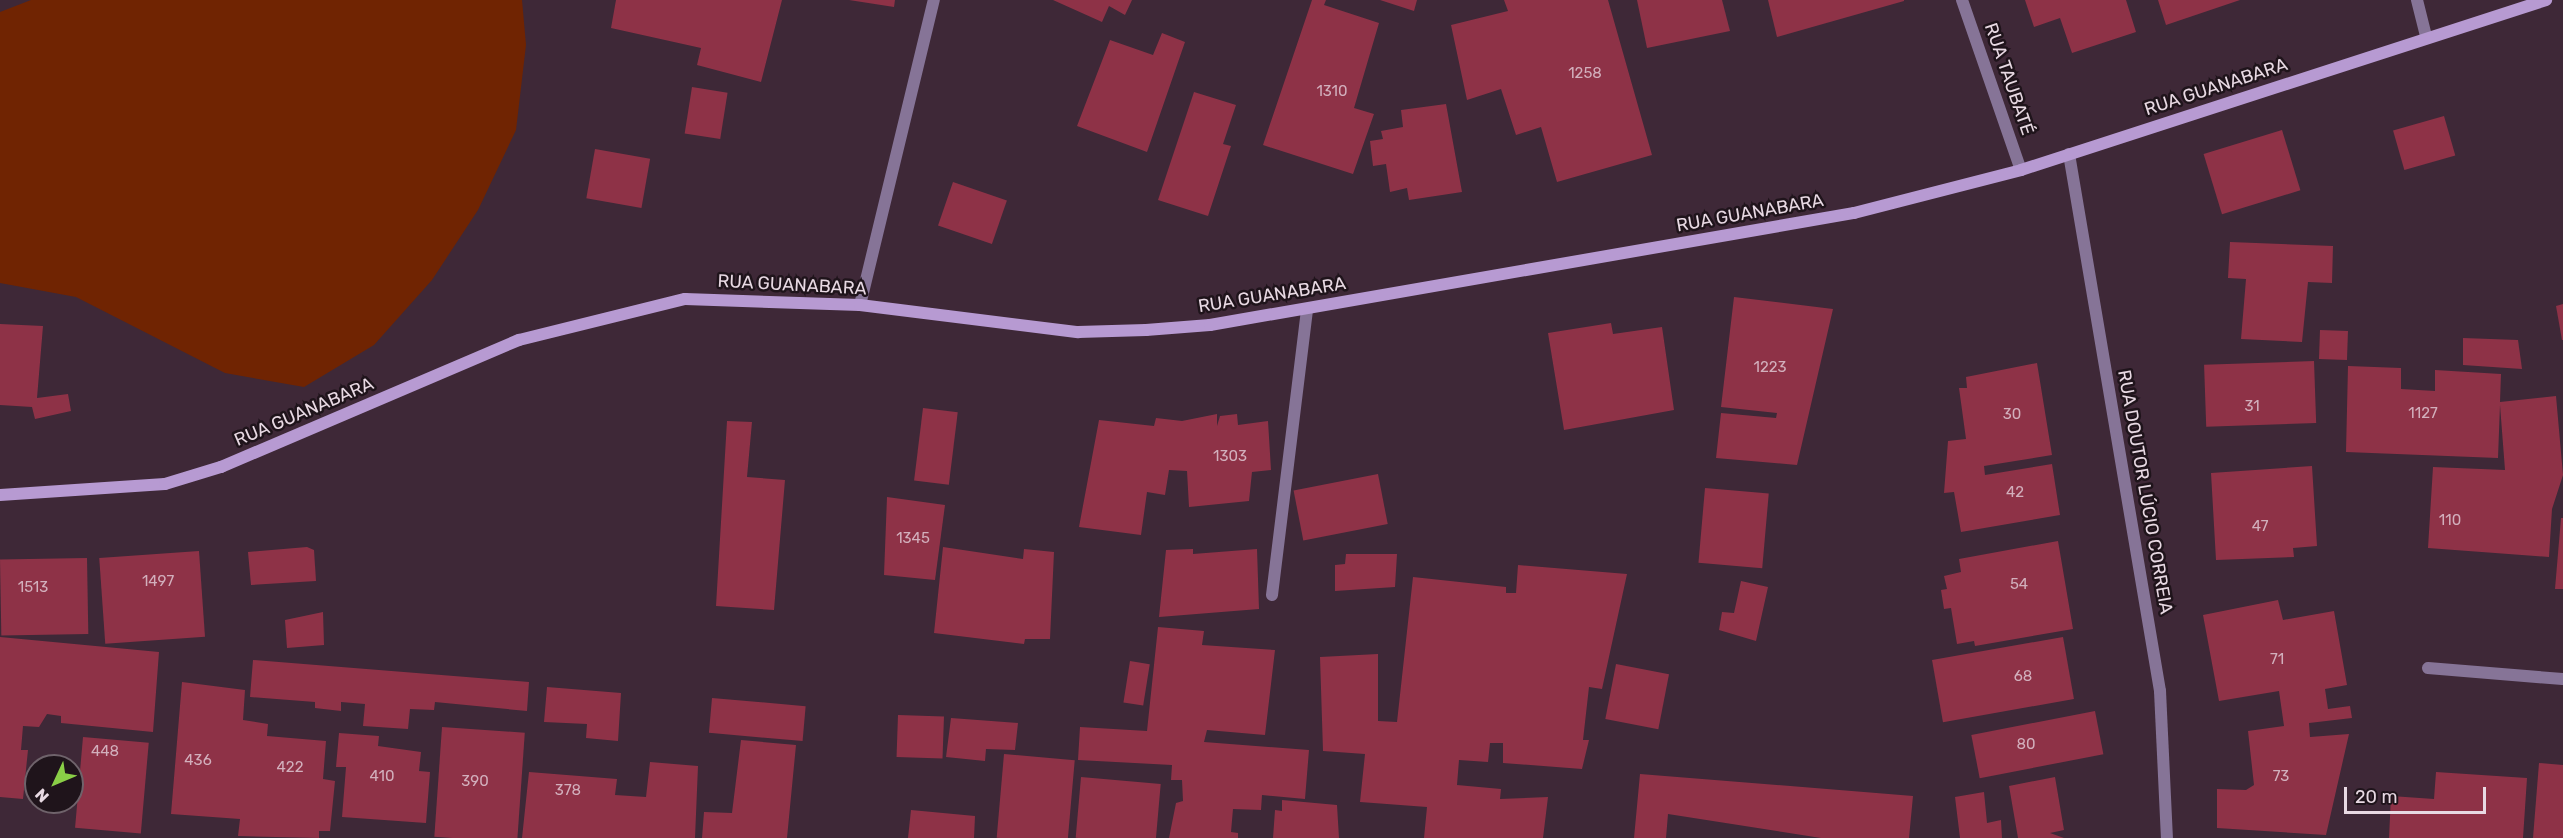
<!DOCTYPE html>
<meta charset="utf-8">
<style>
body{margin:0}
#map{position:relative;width:2563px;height:838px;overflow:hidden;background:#3e2837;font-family:Rubik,sans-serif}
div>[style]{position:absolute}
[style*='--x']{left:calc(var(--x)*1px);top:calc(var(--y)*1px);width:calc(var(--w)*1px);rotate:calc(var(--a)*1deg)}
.green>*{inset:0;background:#702402}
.building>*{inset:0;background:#8e3247;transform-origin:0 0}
.minor>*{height:12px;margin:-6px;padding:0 6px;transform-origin:6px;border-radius:6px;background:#867497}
.secondary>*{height:12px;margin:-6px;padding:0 6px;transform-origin:6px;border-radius:6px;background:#b79ad2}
span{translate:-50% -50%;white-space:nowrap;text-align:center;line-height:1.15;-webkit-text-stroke:5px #1f141b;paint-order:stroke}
.number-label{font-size:15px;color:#d2afbc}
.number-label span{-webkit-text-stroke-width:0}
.street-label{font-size:18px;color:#e8d9e3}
.north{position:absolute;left:24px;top:754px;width:60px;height:60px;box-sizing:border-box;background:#1f141b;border:2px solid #6f636b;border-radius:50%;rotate:226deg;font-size:16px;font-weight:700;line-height:24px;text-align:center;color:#e8d9e3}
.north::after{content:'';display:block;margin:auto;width:21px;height:27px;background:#8ace47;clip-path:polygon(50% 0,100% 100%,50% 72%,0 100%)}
.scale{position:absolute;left:2344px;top:787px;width:142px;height:27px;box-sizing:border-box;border:3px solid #e8d9e3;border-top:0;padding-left:8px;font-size:18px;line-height:21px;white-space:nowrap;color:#e8d9e3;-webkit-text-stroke:4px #1f141b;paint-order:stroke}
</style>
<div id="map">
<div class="green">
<div style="clip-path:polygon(31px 0,522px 0,526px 45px,516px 130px,478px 210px,432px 280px,374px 345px,304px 387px,225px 373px,76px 297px,0 283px,0 12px)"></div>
</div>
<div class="building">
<div style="clip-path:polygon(616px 0,782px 0,761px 82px,697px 65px,701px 48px,611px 28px)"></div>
<div style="clip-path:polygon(849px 0,895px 0,894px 7px)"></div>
<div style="clip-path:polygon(1053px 0,1132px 0,1125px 15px,1109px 6px,1102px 22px)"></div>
<div style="clip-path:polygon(1312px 0,1326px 0,1324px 5px,1379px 23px,1354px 108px,1374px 114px,1353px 174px,1263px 145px)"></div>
<div style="clip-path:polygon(1380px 0,1417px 0,1414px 11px)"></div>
<div style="clip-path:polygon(1504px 0,1608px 0,1652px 155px,1557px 182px,1541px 127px,1516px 135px,1501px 89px,1467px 100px,1451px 25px,1508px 11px)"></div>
<div style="clip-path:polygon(1637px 0,1722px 0,1730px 31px,1647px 48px)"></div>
<div style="clip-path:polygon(1768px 0,1904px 0,1904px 1px,1777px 37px)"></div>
<div style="clip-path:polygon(2025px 0,2126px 0,2136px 32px,2072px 53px,2060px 18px,2034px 27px)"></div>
<div style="clip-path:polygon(2158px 0,2240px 0,2166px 25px)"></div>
<div style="clip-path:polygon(1162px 33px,1185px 42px,1147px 152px,1077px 126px,1110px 40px,1153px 55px)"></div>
<div style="left:692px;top:87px;width:36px;height:47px;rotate:9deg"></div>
<div style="clip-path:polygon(1194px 92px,1236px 105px,1223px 144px,1231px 146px,1208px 216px,1158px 200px)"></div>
<div style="clip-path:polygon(1446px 104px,1462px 192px,1409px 200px,1407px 188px,1390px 192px,1386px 164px,1373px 166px,1370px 141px,1383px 139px,1381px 131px,1403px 127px,1401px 110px)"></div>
<div style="left:2444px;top:116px;width:41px;height:53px;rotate:74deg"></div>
<div style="left:2282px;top:130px;width:63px;height:82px;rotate:73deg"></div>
<div style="left:595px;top:149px;width:56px;height:50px;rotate:10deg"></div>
<div style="left:953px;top:182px;width:57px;height:46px;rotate:19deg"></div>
<div style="clip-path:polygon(2230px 242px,2333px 246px,2332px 283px,2308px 282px,2302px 342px,2241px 339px,2246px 279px,2228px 278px)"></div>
<div style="clip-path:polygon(1734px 297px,1833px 309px,1797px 465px,1716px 458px,1721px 413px,1776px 418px,1777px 413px,1721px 407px)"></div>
<div style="clip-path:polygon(2563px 304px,2563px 340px,2562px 340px,2556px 306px)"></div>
<div style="clip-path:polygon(1611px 323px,1613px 334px,1662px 327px,1674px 410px,1564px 430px,1548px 333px)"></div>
<div style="clip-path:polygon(0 324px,43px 326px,37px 398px,68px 394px,71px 411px,35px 419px,32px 407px,0 405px)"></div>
<div style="left:2320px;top:330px;width:28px;height:29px;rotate:2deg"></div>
<div style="clip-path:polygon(2463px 338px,2518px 340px,2522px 369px,2463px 365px)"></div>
<div style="left:2314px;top:361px;width:62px;height:110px;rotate:88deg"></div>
<div style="clip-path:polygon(2037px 363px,2052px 455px,1984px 466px,1985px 475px,2052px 464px,2060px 515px,1961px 532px,1954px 492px,1944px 493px,1948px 441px,1966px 439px,1959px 388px,1967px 388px,1966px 377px)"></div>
<div style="clip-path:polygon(2348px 366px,2401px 368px,2401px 389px,2435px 391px,2435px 370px,2501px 374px,2500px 402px,2556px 396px,2563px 475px,2552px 509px,2549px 557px,2428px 548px,2433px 467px,2505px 470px,2500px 405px,2498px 458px,2346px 452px)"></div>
<div style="left:923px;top:408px;width:35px;height:73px;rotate:7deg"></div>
<div style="clip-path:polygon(1217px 414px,1217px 426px,1220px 416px,1237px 414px,1238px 425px,1268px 421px,1271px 470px,1252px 472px,1249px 501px,1189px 507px,1187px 471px,1169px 470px,1165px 495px,1147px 492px,1141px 535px,1079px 527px,1099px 420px,1154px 426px,1156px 418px,1182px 421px)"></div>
<div style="clip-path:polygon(727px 421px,752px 422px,747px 477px,785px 480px,774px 610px,716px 606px)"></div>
<div style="clip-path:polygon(2312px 466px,2317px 546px,2293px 548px,2294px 557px,2216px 560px,2211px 473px)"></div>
<div style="left:1378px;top:474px;width:51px;height:86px;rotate:79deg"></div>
<div style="left:1705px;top:488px;width:64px;height:75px;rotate:5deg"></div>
<div style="clip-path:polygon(887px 497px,945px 505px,935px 580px,884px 575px)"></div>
<div style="clip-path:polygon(2561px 518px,2563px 518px,2563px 589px,2555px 589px)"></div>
<div style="clip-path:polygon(2058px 541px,2073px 629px,1975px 646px,1974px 641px,1957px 644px,1951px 608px,1944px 609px,1941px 590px,1947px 589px,1944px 576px,1961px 572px,1959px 559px)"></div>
<div style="clip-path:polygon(307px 547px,314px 550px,316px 581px,251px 585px,248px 552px)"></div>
<div style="clip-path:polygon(943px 547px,1023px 559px,1024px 549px,1054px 552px,1050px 639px,1025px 639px,1024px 644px,934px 633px)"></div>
<div style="clip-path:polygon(1193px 549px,1193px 554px,1257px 549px,1259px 609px,1159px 617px,1166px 550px)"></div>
<div style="left:199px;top:551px;width:86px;height:100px;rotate:86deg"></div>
<div style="clip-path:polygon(1346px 554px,1397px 554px,1395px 587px,1335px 591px,1335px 565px,1345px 564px)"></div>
<div style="left:87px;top:558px;width:76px;height:87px;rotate:89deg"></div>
<div style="clip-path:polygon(1518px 565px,1627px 574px,1602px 689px,1589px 687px,1583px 740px,1589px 740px,1582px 769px,1503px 763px,1503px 743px,1490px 743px,1488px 762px,1459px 760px,1457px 785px,1501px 789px,1500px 799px,1548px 797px,1543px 838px,1424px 838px,1427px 807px,1360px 802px,1365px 754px,1323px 751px,1320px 657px,1378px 654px,1378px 721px,1397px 722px,1413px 577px,1506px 587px,1506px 593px,1516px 593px)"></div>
<div style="clip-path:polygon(1741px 581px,1768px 587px,1756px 641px,1719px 630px,1722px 612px,1734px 613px)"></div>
<div style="clip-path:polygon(2278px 600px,2283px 620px,2334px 611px,2347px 685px,2325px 689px,2328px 709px,2350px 706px,2352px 718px,2309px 723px,2310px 737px,2349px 734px,2326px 835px,2217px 828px,2217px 789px,2246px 790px,2254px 785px,2248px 731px,2284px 726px,2279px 691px,2219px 701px,2203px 615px)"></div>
<div style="clip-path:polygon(323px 612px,324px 645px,287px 648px,285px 620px)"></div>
<div style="clip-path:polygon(1158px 627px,1204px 631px,1202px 645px,1275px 650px,1265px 735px,1207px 730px,1204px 742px,1309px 750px,1305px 799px,1262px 795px,1261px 810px,1233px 809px,1231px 832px,1238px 833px,1238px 838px,1169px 838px,1176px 803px,1183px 801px,1182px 780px,1171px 780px,1172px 765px,1078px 760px,1080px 727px,1147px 731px)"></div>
<div style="clip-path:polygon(0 637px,159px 652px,153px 732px,61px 723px,61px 716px,47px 714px,39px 727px,23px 726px,21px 750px,28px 750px,23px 799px,0 797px)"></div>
<div style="left:2063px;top:637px;width:63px;height:133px;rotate:80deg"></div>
<div style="clip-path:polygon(253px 660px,529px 682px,527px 711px,435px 702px,434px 710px,410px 709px,408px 729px,363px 726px,365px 704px,341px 702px,341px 711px,315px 708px,315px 702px,250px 697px)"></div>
<div style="left:1130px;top:661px;width:20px;height:42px;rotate:9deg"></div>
<div style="left:1616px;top:664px;width:54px;height:56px;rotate:11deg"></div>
<div style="clip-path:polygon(182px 682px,245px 690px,243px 720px,268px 724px,267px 736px,326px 741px,323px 779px,335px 781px,330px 831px,319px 831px,319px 838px,238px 836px,240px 819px,171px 814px)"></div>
<div style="clip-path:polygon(547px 687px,621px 693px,618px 741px,586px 738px,587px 724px,544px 722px)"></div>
<div style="left:712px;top:698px;width:94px;height:35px;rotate:5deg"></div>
<div style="left:2095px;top:711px;width:44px;height:126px;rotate:79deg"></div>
<div style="left:898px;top:715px;width:46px;height:42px;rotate:2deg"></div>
<div style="clip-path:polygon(951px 718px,1018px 723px,1015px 750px,986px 749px,985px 761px,946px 757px)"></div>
<div style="left:442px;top:727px;width:83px;height:110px;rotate:4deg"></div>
<div style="clip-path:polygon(339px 733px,379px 736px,378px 746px,421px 752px,419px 771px,430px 772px,426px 823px,342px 817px,346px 767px,336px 767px)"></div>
<div style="left:83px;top:737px;width:66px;height:91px;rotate:5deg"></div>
<div style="clip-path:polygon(741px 740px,796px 745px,787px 838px,702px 838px,704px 812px,732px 813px)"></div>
<div style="left:1004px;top:754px;width:71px;height:84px;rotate:5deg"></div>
<div style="clip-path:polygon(650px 762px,698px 766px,695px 838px,522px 838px,529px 772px,617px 779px,615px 795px,646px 797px)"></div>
<div style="clip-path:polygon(2539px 763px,2563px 765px,2563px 838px,2533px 838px)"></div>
<div style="clip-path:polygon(2436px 772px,2527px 778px,2523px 838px,2389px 838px,2391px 796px,2434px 799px)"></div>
<div style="clip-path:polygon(1640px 774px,1913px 796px,1909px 838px,1821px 838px,1668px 814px,1666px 838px,1634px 838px)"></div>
<div style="left:1081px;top:777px;width:80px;height:61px;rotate:5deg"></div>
<div style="clip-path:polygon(2055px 777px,2064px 830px,2050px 833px,2064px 838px,2018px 838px,2009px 786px)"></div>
<div style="clip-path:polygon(1984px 792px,1987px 823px,2001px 820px,2002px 838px,1960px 838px,1955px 797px)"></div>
<div style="clip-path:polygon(1282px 800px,1337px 805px,1339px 838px,1273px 838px,1275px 810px,1282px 811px)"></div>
<div style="clip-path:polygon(911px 810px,975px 816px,974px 838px,908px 838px)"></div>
</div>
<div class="minor">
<div style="--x:1962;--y:0;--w:180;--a:70.9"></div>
<div style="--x:2417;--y:0;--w:37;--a:76"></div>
<div style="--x:2069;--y:154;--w:545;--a:80.38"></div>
<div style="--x:2160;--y:691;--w:147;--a:87.3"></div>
<div style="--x:860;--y:305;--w:314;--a:-76.4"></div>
<div style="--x:1272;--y:595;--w:288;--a:-83"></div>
<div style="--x:2428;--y:668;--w:135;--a:4.7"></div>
</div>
<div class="secondary">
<div style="--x:0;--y:495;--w:165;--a:-3.8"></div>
<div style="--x:165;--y:484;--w:59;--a:-16.9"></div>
<div style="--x:221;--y:467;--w:324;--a:-23.1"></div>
<div style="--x:519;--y:340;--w:171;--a:-13.9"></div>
<div style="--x:685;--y:299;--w:175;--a:2"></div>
<div style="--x:860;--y:305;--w:220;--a:7.1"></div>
<div style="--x:1078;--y:332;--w:68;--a:-1.7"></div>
<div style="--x:1146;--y:330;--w:64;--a:-4.5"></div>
<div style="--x:1210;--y:325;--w:654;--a:-9.87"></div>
<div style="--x:1854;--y:213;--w:172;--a:-14.4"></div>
<div style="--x:2021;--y:170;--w:552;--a:-17.94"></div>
</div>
<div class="number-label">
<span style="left:1585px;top:74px">1258</span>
<span style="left:1332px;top:92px">1310</span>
<span style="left:1770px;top:368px">1223</span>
<span style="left:2252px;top:407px">31</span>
<span style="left:2423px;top:414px">1127</span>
<span style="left:2012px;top:415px">30</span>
<span style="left:1230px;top:457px">1303</span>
<span style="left:2015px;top:493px">42</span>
<span style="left:2450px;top:521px">110</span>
<span style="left:2260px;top:527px">47</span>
<span style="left:913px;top:539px">1345</span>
<span style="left:158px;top:582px">1497</span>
<span style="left:2019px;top:585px">54</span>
<span style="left:33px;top:588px">1513</span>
<span style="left:2277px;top:660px">71</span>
<span style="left:2023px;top:677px">68</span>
<span style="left:2026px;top:745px">80</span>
<span style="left:105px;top:752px">448</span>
<span style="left:198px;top:761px">436</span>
<span style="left:290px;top:768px">422</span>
<span style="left:382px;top:777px">410</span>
<span style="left:2281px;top:777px">73</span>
<span style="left:475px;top:782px">390</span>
<span style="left:568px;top:791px">378</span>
</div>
<div class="street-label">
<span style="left:2009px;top:79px;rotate:71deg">RUA TAUBATÉ</span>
<span style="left:2216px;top:87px;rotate:-18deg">RUA GUANABARA</span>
<span style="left:1750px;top:213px;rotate:-10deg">RUA GUANABARA</span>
<span style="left:792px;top:285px;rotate:3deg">RUA GUANABARA</span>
<span style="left:1272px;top:295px;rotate:-9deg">RUA GUANABARA</span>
<span style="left:304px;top:412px;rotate:-23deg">RUA GUANABARA</span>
<span style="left:2145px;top:492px;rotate:80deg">RUA DOUTOR LÚCIO CORREIA</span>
</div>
<div class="north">N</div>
<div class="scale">20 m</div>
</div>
